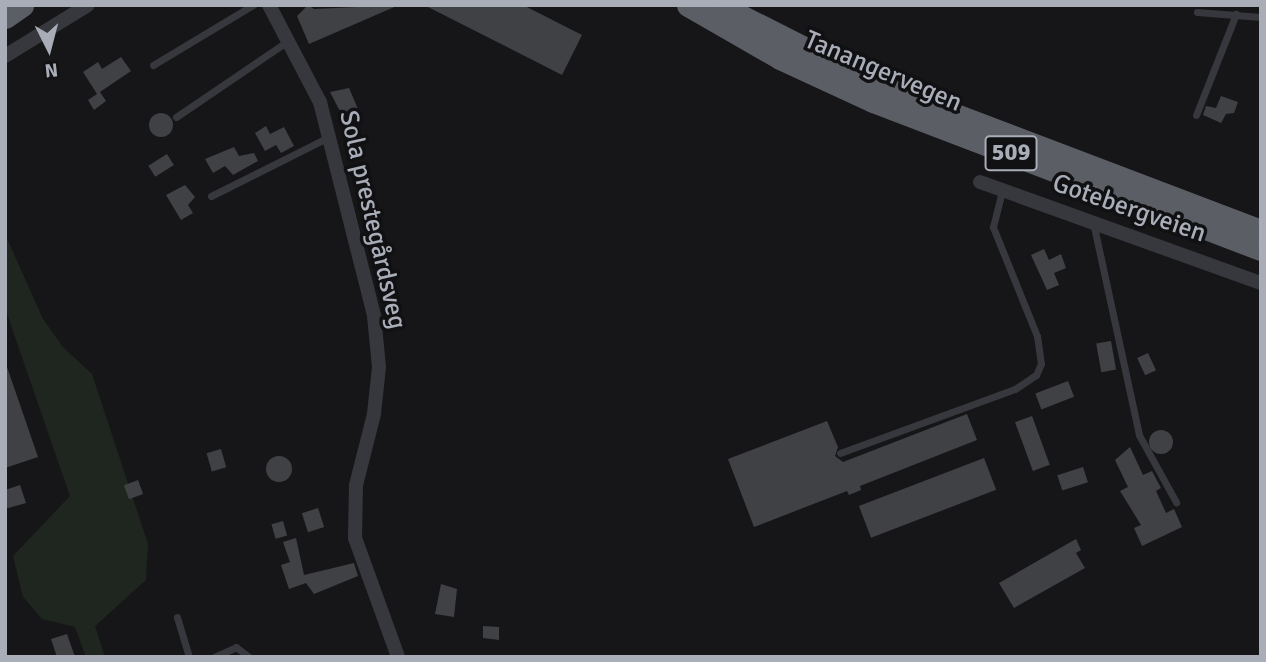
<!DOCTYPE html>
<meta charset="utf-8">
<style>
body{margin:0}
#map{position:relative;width:1266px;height:662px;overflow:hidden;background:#161618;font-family:Signika,sans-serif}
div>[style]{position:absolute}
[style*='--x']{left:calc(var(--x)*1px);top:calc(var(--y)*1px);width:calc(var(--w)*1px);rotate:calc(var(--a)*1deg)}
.green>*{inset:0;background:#1e261f}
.building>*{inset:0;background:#404145;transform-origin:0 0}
.round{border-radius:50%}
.service>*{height:7px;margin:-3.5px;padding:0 3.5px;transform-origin:3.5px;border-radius:3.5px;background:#37383d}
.minor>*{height:14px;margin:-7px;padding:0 7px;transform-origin:7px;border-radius:7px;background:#37383d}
.trunk>*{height:23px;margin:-11.5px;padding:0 11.5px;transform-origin:11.5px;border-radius:11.5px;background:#5b5e65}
span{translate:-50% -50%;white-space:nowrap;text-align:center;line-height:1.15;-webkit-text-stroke:7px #111113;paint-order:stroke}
.shield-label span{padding:2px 5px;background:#111113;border:2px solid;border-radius:5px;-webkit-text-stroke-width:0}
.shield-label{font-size:24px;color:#a8adb8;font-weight:700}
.street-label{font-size:26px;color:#a8adb8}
.frame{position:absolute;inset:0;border:7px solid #a8adb8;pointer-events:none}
.north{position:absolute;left:14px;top:14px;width:70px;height:70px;-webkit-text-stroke:5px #111113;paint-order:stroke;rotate:174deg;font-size:19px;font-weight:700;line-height:28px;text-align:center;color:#a8adb8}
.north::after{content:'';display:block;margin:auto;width:24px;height:32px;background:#a8adb8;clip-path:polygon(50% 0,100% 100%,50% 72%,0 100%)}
</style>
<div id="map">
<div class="green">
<div style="clip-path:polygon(5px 234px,43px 319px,63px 347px,92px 374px,148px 544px,146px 580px,95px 626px,105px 657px,86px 657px,75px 627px,42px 619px,23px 597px,13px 556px,70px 496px,5px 308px)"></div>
</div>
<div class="building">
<div style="clip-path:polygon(308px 5px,314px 9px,399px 5px,309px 44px,297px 16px)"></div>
<div style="clip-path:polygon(424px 5px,523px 5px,582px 35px,562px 75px)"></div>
<div style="clip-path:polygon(121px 57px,131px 71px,100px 92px,106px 101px,94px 110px,88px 100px,97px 94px,83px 72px,98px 62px,102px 69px)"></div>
<div style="clip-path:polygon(349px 88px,361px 116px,345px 121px,330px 92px)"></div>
<div style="clip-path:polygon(1221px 96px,1238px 102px,1234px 113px,1226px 114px,1221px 123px,1203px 115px,1206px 106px,1216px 108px)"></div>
<div class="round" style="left:149px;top:113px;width:24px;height:24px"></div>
<div style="clip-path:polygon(266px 126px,270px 134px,284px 127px,294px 146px,281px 153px,276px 145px,265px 151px,255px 133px)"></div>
<div style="clip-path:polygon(234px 147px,239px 156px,254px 153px,258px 161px,233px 175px,225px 166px,213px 173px,205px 159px)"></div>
<div style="left:167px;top:154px;width:13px;height:22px;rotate:58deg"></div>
<div style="clip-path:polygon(185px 185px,195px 197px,188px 205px,193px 213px,181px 220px,166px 195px)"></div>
<div style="clip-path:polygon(1044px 249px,1049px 260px,1061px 254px,1066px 268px,1054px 273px,1059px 285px,1047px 290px,1031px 255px)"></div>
<div style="left:1111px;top:341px;width:29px;height:15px;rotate:80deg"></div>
<div style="left:1148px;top:353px;width:19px;height:12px;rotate:65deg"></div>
<div style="clip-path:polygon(7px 367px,38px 457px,5px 468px,5px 368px)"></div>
<div style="left:1068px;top:381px;width:17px;height:35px;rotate:69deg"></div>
<div style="clip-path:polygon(967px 414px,977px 440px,860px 486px,861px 490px,849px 495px,847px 491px,754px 527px,728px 459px,827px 421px,838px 447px,835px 456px,843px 462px)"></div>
<div style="left:1032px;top:416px;width:52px;height:18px;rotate:70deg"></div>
<div class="round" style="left:1149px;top:430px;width:24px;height:24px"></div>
<div style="clip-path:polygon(1130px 447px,1143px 475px,1152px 471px,1161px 488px,1156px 491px,1166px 513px,1174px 509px,1182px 527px,1142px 546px,1134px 528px,1141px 525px,1120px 491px,1128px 487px,1115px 460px)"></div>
<div style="left:221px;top:449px;width:19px;height:15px;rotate:74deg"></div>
<div class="round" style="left:266px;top:456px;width:26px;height:26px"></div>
<div style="left:984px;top:458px;width:34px;height:134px;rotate:69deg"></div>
<div style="left:1083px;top:467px;width:16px;height:27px;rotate:72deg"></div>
<div style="left:138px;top:480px;width:15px;height:15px;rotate:70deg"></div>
<div style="clip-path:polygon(20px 485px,26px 503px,5px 509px,5px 490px)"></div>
<div style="left:318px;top:508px;width:20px;height:17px;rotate:72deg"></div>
<div style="left:283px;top:521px;width:15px;height:12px;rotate:74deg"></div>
<div style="clip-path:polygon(296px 538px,304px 575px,354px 563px,358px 576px,314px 594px,306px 583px,289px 589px,281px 565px,290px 562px,283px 542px)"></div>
<div style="clip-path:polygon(1076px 539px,1081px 550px,1076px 553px,1085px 568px,1014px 608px,999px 583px)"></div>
<div style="clip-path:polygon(441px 584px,457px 589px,454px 617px,435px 614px)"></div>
<div style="clip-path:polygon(483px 626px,499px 627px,499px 640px,483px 638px)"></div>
<div style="clip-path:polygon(67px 634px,75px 657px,57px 657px,51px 639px)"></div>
</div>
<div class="service">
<div style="--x:1197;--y:12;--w:64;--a:4.5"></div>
<div style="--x:153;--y:65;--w:117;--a:-31"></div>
<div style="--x:1196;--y:115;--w:109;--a:-68.4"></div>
<div style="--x:176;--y:117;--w:135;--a:-34.2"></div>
<div style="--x:211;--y:196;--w:132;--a:-26.6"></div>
<div style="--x:1093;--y:222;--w:218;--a:77.8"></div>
<div style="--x:1139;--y:435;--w:77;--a:61.1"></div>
<div style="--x:840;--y:453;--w:186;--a:-20.1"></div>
<div style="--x:1015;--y:389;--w:25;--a:-34"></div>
<div style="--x:1036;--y:375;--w:12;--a:-66"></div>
<div style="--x:1041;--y:364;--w:28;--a:-98"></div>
<div style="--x:1037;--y:336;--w:118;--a:-112"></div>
<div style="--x:993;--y:227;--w:37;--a:-76"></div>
<div style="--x:177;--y:617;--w:42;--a:73.3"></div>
<div style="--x:214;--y:657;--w:24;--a:-24"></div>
<div style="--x:236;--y:647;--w:16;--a:38"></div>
</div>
<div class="minor">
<div style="--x:269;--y:5;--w:110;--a:62.3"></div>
<div style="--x:320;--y:102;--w:221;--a:75.8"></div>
<div style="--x:374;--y:316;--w:51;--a:84.4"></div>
<div style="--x:379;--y:367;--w:47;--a:96.1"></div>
<div style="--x:374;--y:414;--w:73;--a:104.2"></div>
<div style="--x:356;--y:485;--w:53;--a:91.1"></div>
<div style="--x:355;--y:538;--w:127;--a:70.1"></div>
<div style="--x:5;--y:56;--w:97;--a:-31.6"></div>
<div style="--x:980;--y:182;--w:299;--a:19.8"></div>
</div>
<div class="trunk">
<div style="--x:688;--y:5;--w:106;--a:29.9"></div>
<div style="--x:780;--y:58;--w:102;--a:24.8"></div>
<div style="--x:873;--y:101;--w:415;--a:20.9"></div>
<div style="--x:725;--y:8;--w:173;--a:26.9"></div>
<div style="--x:879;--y:86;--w:409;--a:20.8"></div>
<div style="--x:5;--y:17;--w:21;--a:-35"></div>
</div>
<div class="shield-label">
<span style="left:1011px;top:153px">509</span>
</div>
<div class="street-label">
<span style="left:883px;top:72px;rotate:23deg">Tanangervegen</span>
<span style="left:1129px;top:209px;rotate:19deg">Gotebergveien</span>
<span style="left:372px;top:220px;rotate:77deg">Sola prestegårdsveg</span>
</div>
<div class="frame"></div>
<div class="north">N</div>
</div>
